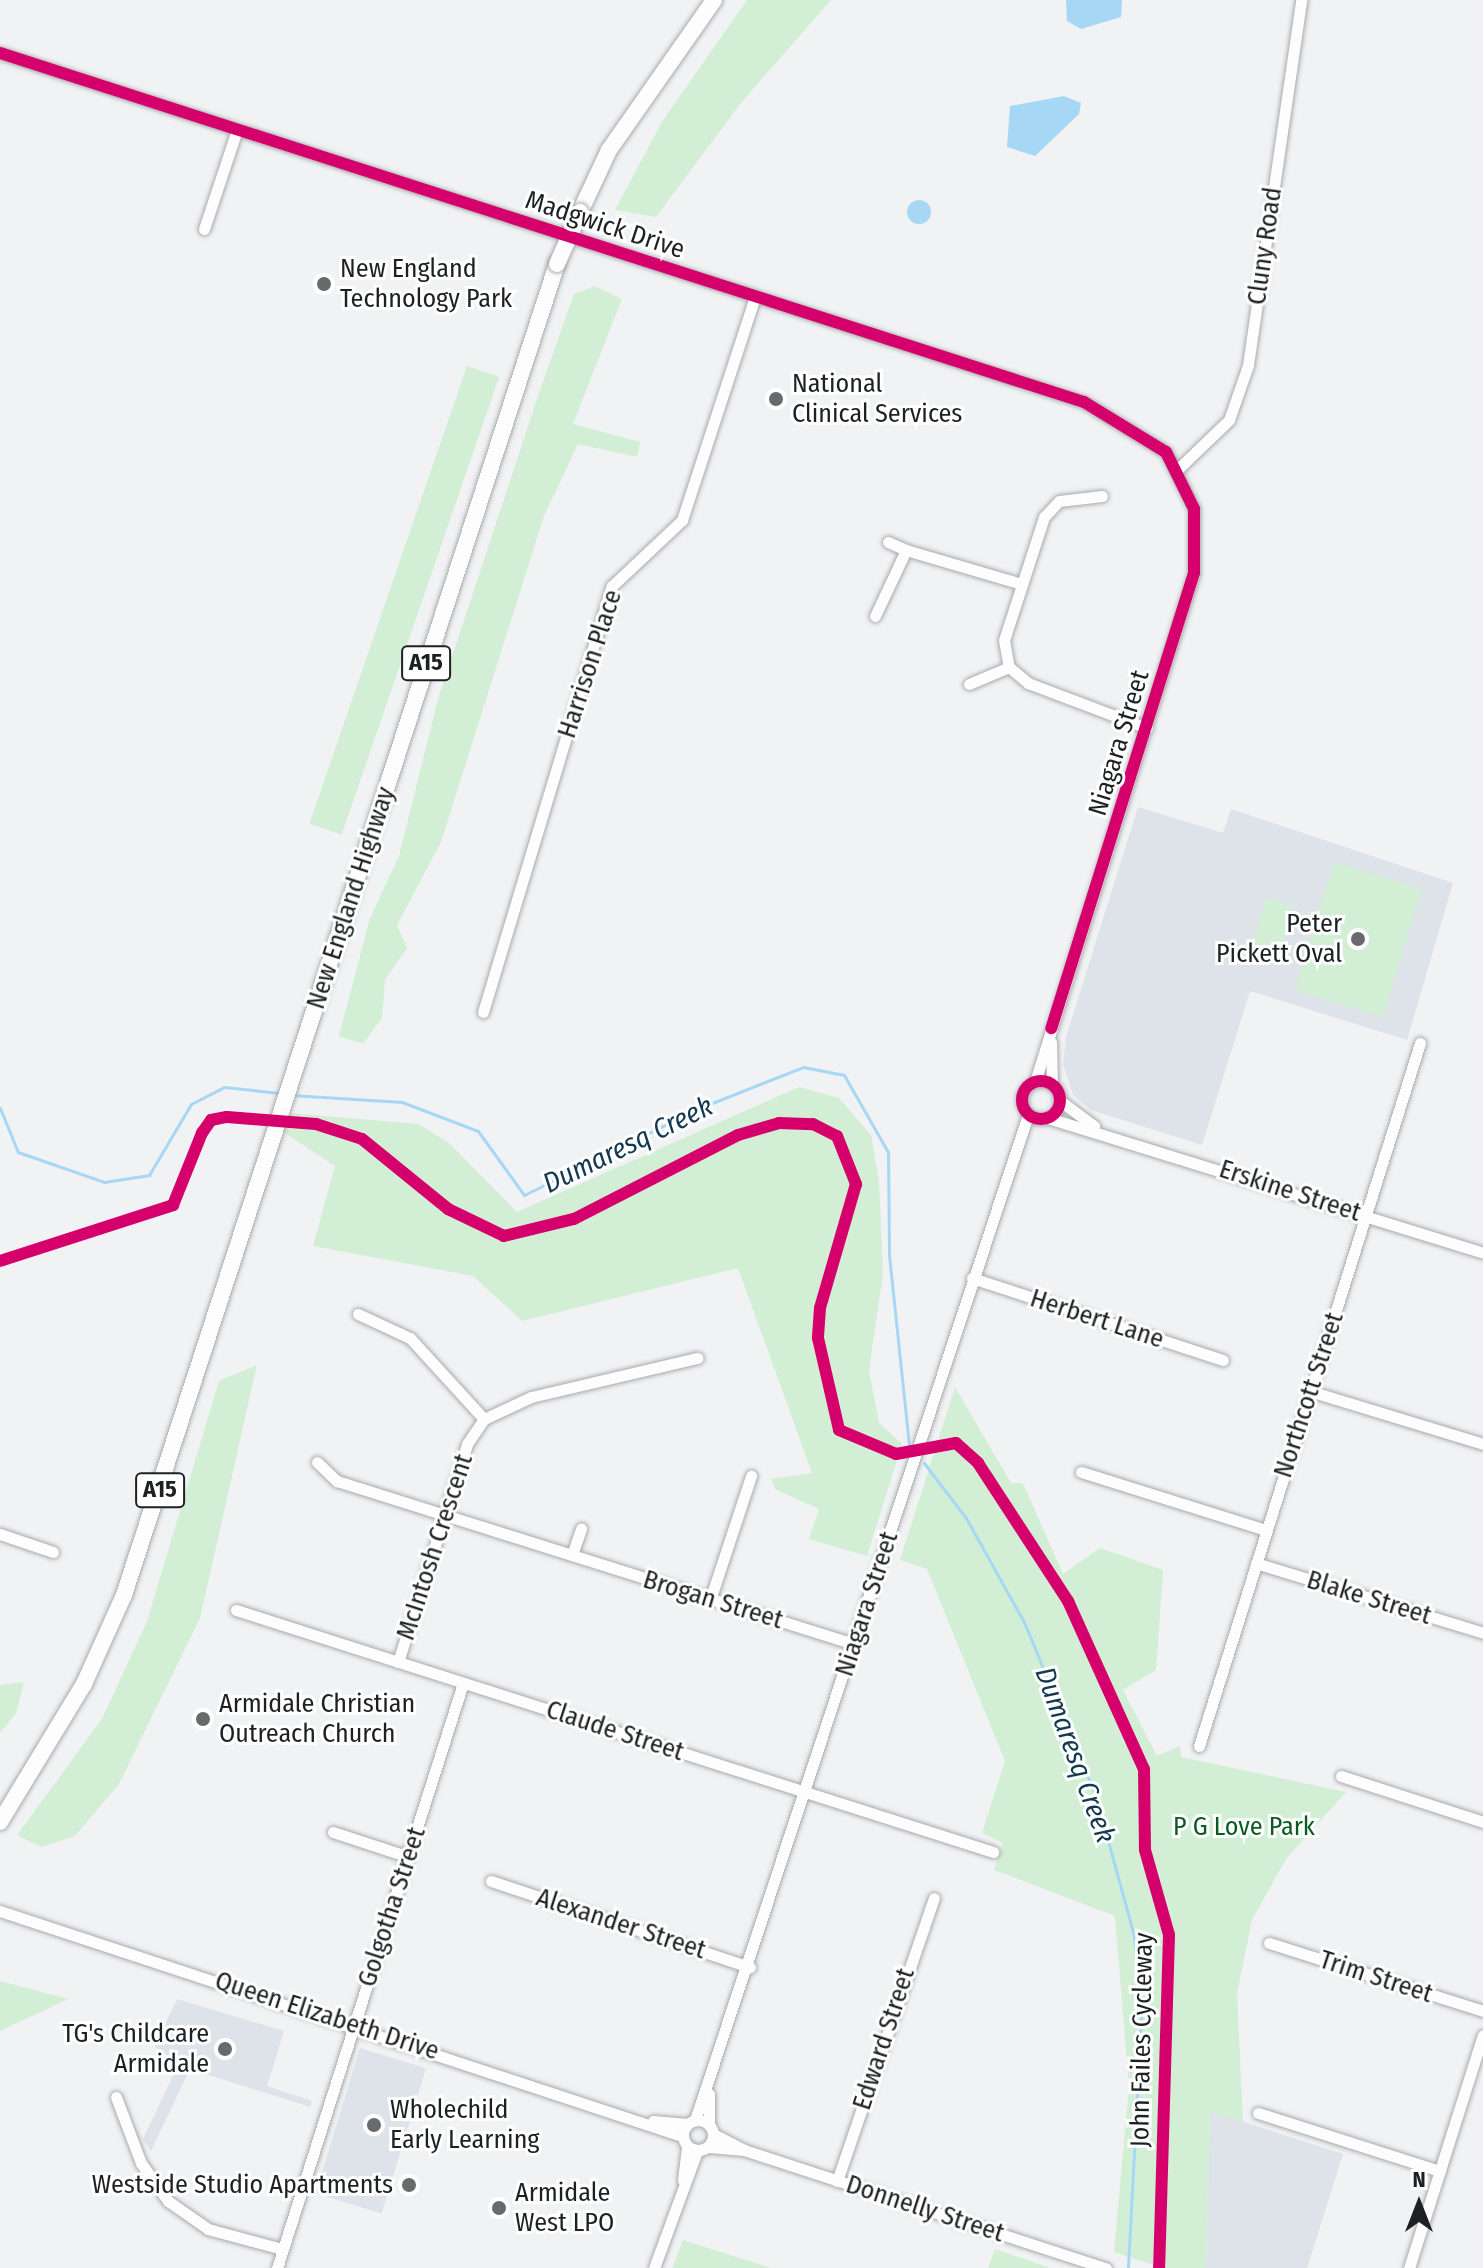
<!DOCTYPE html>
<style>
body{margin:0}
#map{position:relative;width:1483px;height:2268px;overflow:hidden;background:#f0f2f4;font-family:"Fira Sans Condensed",sans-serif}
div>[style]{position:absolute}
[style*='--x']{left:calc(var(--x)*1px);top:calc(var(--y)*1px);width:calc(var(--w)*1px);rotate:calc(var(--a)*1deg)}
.built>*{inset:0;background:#dee3ea;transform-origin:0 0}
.green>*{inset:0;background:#d2efd6;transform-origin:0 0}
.water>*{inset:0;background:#a6d7f5}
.round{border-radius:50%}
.stream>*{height:3px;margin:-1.5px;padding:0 1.5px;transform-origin:1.5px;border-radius:1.5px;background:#a6d7f5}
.roads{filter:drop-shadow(0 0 2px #a9aaac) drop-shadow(0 0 2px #a9aaac)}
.minor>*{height:11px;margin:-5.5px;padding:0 5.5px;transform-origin:5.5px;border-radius:5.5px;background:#fdfdfd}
.minor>.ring{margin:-5.5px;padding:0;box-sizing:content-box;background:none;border:11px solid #fdfdfd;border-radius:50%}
.highway>*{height:16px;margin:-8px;padding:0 8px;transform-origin:8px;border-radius:8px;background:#fdfdfd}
.bridges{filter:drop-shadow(0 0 2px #a9aaac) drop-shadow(0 0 2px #a9aaac)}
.highway-bridge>*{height:16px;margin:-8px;padding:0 8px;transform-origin:8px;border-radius:8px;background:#fdfdfd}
.cycleway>*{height:12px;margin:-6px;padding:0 6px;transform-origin:6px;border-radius:6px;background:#d6006c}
.cycleway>.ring{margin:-6px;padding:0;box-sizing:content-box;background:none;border:12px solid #d6006c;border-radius:50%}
.dots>*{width:22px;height:22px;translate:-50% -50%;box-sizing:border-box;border:4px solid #fff;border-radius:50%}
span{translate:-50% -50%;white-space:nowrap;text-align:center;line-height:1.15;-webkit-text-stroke:6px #fff;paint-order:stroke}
.shield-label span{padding:2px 6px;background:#fff;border:2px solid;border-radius:6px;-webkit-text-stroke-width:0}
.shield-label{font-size:24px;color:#1e2021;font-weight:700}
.street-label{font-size:26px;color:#1e2021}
.poi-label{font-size:26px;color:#1e2021}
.left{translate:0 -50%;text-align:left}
.right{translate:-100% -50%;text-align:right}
.park-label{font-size:26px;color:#0a5b22}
.water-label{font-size:28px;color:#12394f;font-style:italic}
.north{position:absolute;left:1379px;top:2164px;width:80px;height:80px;-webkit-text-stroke:6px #fff;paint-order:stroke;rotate:0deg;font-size:22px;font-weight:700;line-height:32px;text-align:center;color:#1e2021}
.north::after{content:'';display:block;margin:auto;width:28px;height:36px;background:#1e2021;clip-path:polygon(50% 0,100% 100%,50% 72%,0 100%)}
</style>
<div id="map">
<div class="built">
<div style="clip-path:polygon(1138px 807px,1223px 833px,1231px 809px,1453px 883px,1407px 1040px,1250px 991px,1202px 1145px,1091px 1110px,1073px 1095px,1063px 1064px,1066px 1037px)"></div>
<div style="clip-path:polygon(177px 1999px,284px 2031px,267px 2086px,312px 2101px,310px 2107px,190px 2069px,151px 2151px,143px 2139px,179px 2063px,155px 2047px)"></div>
<div style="left:360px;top:2048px;width:69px;height:152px;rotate:17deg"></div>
<div style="clip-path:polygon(1210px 2111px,1343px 2154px,1307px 2268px,1206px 2268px)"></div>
</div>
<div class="green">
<div style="clip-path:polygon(747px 0,831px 0,740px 104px,656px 217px,615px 210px,663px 120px)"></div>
<div style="clip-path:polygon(595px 286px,622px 299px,573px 424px,640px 442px,637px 457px,578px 444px,544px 516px,441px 842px,397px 925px,407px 948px,385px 980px,382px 1018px,363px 1044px,339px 1036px,370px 918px,399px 856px,438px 699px,540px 390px,574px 294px)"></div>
<div style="left:467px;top:366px;width:34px;height:484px;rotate:19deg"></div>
<div style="left:1334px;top:862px;width:92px;height:134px;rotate:17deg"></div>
<div style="left:1266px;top:898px;width:29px;height:52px;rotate:16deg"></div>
<div style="clip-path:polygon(799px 1087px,839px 1098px,871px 1135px,879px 1181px,883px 1274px,869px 1370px,879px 1423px,902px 1444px,867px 1556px,809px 1539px,819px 1509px,775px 1489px,771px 1479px,812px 1473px,738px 1268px,522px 1321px,473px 1276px,313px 1246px,335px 1166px,283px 1132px,290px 1113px,418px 1124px,448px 1142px,517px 1212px)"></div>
<div style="clip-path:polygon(257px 1365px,200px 1618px,119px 1784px,75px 1836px,41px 1847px,17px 1835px,102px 1719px,147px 1621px,219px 1381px)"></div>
<div style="clip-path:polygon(955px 1387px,1011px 1483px,1023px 1483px,1063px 1574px,1100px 1548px,1163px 1570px,1156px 1670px,1123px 1690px,1157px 1756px,1180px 1746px,1181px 1757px,1346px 1792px,1286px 1859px,1252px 1920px,1237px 1993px,1243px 2122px,1210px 2112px,1206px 2268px,1163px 2268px,1114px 2252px,1129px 2087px,1115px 1916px,994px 1870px,1003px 1843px,982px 1833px,1005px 1761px,927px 1569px,900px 1560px)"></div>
<div style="clip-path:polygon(24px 1682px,16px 1713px,0 1733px,0 1685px)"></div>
<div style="clip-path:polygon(0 1981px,68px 1999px,0 2031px)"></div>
<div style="clip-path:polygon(683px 2240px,771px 2268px,672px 2268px)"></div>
<div style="clip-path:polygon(995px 2249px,1050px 2268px,988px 2268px)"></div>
</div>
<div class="water">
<div style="clip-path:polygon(1066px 0,1122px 0,1121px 17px,1081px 29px,1067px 21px)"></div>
<div style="clip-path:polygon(1064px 96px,1081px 103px,1079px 114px,1035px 156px,1007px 147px,1010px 106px)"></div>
<div class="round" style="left:907px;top:200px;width:24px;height:24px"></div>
</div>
<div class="stream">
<div style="--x:291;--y:1095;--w:111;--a:3.6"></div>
<div style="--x:402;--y:1102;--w:81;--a:20.9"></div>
<div style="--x:478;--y:1131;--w:79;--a:54.3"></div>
<div style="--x:524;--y:1195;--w:193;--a:-26.4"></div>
<div style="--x:697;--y:1109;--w:114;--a:-21.6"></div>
<div style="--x:803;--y:1067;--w:42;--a:11"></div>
<div style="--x:844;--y:1075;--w:89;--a:60.3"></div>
<div style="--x:888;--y:1152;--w:103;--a:89.4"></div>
<div style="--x:889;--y:1255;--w:190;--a:84"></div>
<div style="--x:0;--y:1108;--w:48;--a:67.8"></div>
<div style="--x:18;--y:1152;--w:91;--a:19.2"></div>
<div style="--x:104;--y:1182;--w:46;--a:-8.8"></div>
<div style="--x:149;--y:1175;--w:82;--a:-59.4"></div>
<div style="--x:191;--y:1104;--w:37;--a:-27"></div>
<div style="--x:224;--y:1087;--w:56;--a:6.1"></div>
<div style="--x:924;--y:1463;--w:69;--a:52.6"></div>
<div style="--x:966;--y:1518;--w:119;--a:60.9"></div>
<div style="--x:1024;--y:1622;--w:189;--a:67.6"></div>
<div style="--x:1096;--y:1797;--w:144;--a:74.7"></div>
<div style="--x:1134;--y:1936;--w:83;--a:85.2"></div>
<div style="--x:1141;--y:2019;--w:249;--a:93"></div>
</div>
<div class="roads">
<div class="minor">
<div style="--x:0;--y:53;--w:1139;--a:17.85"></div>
<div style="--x:1084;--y:402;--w:96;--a:31.4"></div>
<div style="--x:1166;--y:452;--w:64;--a:63.8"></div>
<div style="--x:1194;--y:509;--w:64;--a:90"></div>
<div style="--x:1194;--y:573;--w:533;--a:107.35"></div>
<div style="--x:204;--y:229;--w:104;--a:-71.6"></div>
<div style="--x:1178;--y:469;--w:71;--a:-43.9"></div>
<div style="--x:1229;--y:420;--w:58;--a:-70.9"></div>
<div style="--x:1248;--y:365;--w:369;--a:-81.7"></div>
<div style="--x:1102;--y:496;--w:43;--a:173.4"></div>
<div style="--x:1059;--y:501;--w:22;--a:133"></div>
<div style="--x:1044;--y:517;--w:129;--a:108"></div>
<div style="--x:1004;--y:640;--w:27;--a:80"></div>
<div style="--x:1009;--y:667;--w:25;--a:40"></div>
<div style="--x:1028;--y:683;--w:127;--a:20.7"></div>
<div style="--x:888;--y:542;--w:20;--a:24"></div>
<div style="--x:875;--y:616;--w:73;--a:-64.8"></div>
<div style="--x:906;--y:550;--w:117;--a:16.4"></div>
<div style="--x:969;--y:684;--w:43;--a:-23"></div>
<div style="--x:483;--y:1012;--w:445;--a:-73.2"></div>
<div style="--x:612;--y:586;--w:96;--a:-43.3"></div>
<div style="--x:682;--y:520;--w:236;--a:-71.9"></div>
<div style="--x:1051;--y:1042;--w:43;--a:88.7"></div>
<div class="ring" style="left:1022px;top:1081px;width:27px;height:27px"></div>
<div style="--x:1059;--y:1100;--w:44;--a:36.6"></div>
<div style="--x:1048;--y:1118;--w:455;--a:17.2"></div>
<div style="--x:972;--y:1278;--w:264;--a:18.1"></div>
<div style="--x:358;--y:1314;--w:57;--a:24.8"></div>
<div style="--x:410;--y:1338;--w:110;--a:47.6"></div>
<div style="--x:1310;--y:1391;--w:181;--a:17"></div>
<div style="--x:317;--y:1462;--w:28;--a:44"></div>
<div style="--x:337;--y:1481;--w:542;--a:17.5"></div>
<div style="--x:1081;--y:1472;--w:194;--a:17.4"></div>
<div style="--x:0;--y:1534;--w:56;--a:18.8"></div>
<div style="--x:572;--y:1555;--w:28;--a:-71"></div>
<div style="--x:1256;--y:1563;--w:238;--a:17.1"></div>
<div style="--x:710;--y:1600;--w:131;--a:-71.7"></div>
<div style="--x:236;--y:1610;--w:795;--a:17.73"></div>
<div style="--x:398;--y:1662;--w:229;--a:-72.4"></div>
<div style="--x:467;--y:1444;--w:30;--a:-56"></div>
<div style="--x:484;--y:1419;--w:52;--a:-25.1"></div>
<div style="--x:531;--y:1397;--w:171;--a:-13.2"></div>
<div style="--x:1199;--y:1746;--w:737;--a:-72.55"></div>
<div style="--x:1341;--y:1776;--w:149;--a:17.9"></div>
<div style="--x:333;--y:1832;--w:80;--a:18.2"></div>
<div style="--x:491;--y:1881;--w:273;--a:18.4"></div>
<div style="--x:0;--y:1911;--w:718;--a:18.26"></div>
<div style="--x:1269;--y:1943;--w:225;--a:17.6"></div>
<div style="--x:709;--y:2094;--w:31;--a:90"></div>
<div style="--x:116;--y:2097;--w:71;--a:69.3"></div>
<div style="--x:141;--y:2163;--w:47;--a:54.6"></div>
<div style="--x:168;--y:2201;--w:49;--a:35"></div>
<div style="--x:208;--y:2229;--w:77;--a:15.1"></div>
<div style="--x:1258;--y:2113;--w:191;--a:17.7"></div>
<div class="ring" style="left:683px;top:2120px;width:19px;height:19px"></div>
<div style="--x:695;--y:2120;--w:1059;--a:-71.67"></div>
<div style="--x:653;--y:2121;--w:35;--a:5"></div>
<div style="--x:713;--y:2134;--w:35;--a:27"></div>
<div style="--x:709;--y:2147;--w:35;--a:5"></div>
<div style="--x:744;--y:2150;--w:381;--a:18.1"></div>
<div style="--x:683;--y:2180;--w:34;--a:-83"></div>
<div style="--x:837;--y:2181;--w:299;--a:-71.1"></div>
<div style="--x:277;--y:2268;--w:614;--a:-72.36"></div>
<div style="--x:654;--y:2268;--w:125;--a:-69.8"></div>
<div style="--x:1409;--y:2268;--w:244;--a:-72.4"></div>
</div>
<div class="highway">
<div style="--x:580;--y:212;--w:68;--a:-64.9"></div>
<div style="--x:609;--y:150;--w:183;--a:-55"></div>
<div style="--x:0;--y:1822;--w:162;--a:-58.7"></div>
<div style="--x:84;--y:1684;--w:98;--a:-65.8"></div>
<div style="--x:124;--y:1595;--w:1400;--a:-71.98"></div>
</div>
</div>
<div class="bridges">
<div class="highway-bridge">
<div style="--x:557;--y:264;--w:57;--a:-66.1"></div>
</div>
</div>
<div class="cycleway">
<div style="--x:0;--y:53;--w:1139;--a:17.85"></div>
<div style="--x:1084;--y:402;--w:96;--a:31.4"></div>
<div style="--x:1166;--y:452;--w:64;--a:63.8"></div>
<div style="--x:1194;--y:509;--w:64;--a:90"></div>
<div style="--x:1194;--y:573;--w:477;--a:107.4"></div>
<div class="ring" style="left:1022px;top:1081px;width:26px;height:26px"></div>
<div style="--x:0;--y:1261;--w:182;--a:-17.9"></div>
<div style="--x:173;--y:1205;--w:78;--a:-68.1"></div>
<div style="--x:202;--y:1133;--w:16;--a:-55"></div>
<div style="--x:211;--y:1120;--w:16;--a:-11"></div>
<div style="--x:227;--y:1117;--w:89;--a:4.5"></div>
<div style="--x:316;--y:1124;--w:48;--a:18.1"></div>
<div style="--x:362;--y:1139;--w:111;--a:39.1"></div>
<div style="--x:448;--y:1209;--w:62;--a:25.7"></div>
<div style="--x:504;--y:1236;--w:72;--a:-13.7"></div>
<div style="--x:574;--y:1219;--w:184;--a:-27.1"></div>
<div style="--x:738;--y:1135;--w:43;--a:-16.3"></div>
<div style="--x:779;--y:1123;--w:34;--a:2"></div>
<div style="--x:813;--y:1124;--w:27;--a:27"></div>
<div style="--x:837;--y:1136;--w:52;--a:68.4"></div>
<div style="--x:856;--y:1184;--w:129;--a:106.2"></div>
<div style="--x:820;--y:1308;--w:30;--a:94"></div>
<div style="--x:818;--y:1338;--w:94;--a:77.1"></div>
<div style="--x:839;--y:1430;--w:62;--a:22.8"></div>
<div style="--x:896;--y:1454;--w:61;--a:-10.4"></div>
<div style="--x:956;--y:1443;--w:30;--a:42"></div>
<div style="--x:978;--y:1463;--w:165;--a:56.9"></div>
<div style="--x:1068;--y:1601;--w:184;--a:65.7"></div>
<div style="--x:1144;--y:1769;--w:81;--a:89.3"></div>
<div style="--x:1145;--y:1850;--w:88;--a:74.2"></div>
<div style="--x:1169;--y:1935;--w:333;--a:91.7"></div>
</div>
<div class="dots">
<div style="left:324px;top:284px;background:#686a6b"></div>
<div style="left:776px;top:399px;background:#686a6b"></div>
<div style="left:1358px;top:939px;background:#686a6b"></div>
<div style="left:203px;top:1719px;background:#686a6b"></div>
<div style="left:225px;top:2049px;background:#686a6b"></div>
<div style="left:374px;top:2125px;background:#686a6b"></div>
<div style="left:409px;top:2185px;background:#686a6b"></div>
<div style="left:499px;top:2208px;background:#686a6b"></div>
</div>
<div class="shield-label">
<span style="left:426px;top:663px">A15</span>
<span style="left:160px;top:1490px">A15</span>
</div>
<div class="street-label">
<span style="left:605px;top:225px;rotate:18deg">Madgwick Drive</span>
<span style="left:1265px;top:246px;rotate:-82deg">Cluny Road</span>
<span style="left:590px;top:664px;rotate:-72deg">Harrison Place</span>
<span style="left:1119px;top:743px;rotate:-73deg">Niagara Street</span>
<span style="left:351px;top:898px;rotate:-72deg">New England Highway</span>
<span style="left:1290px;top:1191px;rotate:18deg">Erskine Street</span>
<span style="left:1097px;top:1319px;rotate:18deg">Herbert Lane</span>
<span style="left:1309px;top:1395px;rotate:-72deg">Northcott Street</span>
<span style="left:435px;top:1547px;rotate:-72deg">McIntosh Crescent</span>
<span style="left:1369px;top:1598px;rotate:17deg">Blake Street</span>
<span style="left:713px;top:1600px;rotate:17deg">Brogan Street</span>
<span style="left:867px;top:1604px;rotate:-72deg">Niagara Street</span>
<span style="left:615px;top:1731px;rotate:18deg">Claude Street</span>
<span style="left:392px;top:1907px;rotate:-72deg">Golgotha Street</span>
<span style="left:621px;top:1924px;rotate:18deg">Alexander Street</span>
<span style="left:1376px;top:1977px;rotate:18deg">Trim Street</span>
<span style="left:327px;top:2016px;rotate:18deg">Queen Elizabeth Drive</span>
<span style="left:884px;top:2039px;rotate:-72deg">Edward Street</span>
<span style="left:1142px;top:2040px;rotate:-89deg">John Failes Cycleway</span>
<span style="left:925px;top:2209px;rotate:18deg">Donnelly Street</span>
</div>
<div class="poi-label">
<span class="left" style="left:340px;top:284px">New England<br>Technology Park</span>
<span class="left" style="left:792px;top:399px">National<br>Clinical Services</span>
<span class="right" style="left:1342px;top:939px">Peter<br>Pickett Oval</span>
<span class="left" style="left:219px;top:1719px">Armidale Christian<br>Outreach Church</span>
<span class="right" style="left:209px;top:2049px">TG's Childcare<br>Armidale</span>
<span class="left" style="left:390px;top:2125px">Wholechild<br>Early Learning</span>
<span class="right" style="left:393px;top:2185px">Westside Studio Apartments</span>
<span class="left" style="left:515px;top:2208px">Armidale<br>West LPO</span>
</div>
<div class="park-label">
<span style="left:1244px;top:1827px">P G Love Park</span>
</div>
<div class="water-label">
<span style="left:628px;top:1145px;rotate:-26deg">Dumaresq Creek</span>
<span style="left:1075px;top:1755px;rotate:70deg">Dumaresq Creek</span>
</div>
<div class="north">N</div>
</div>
